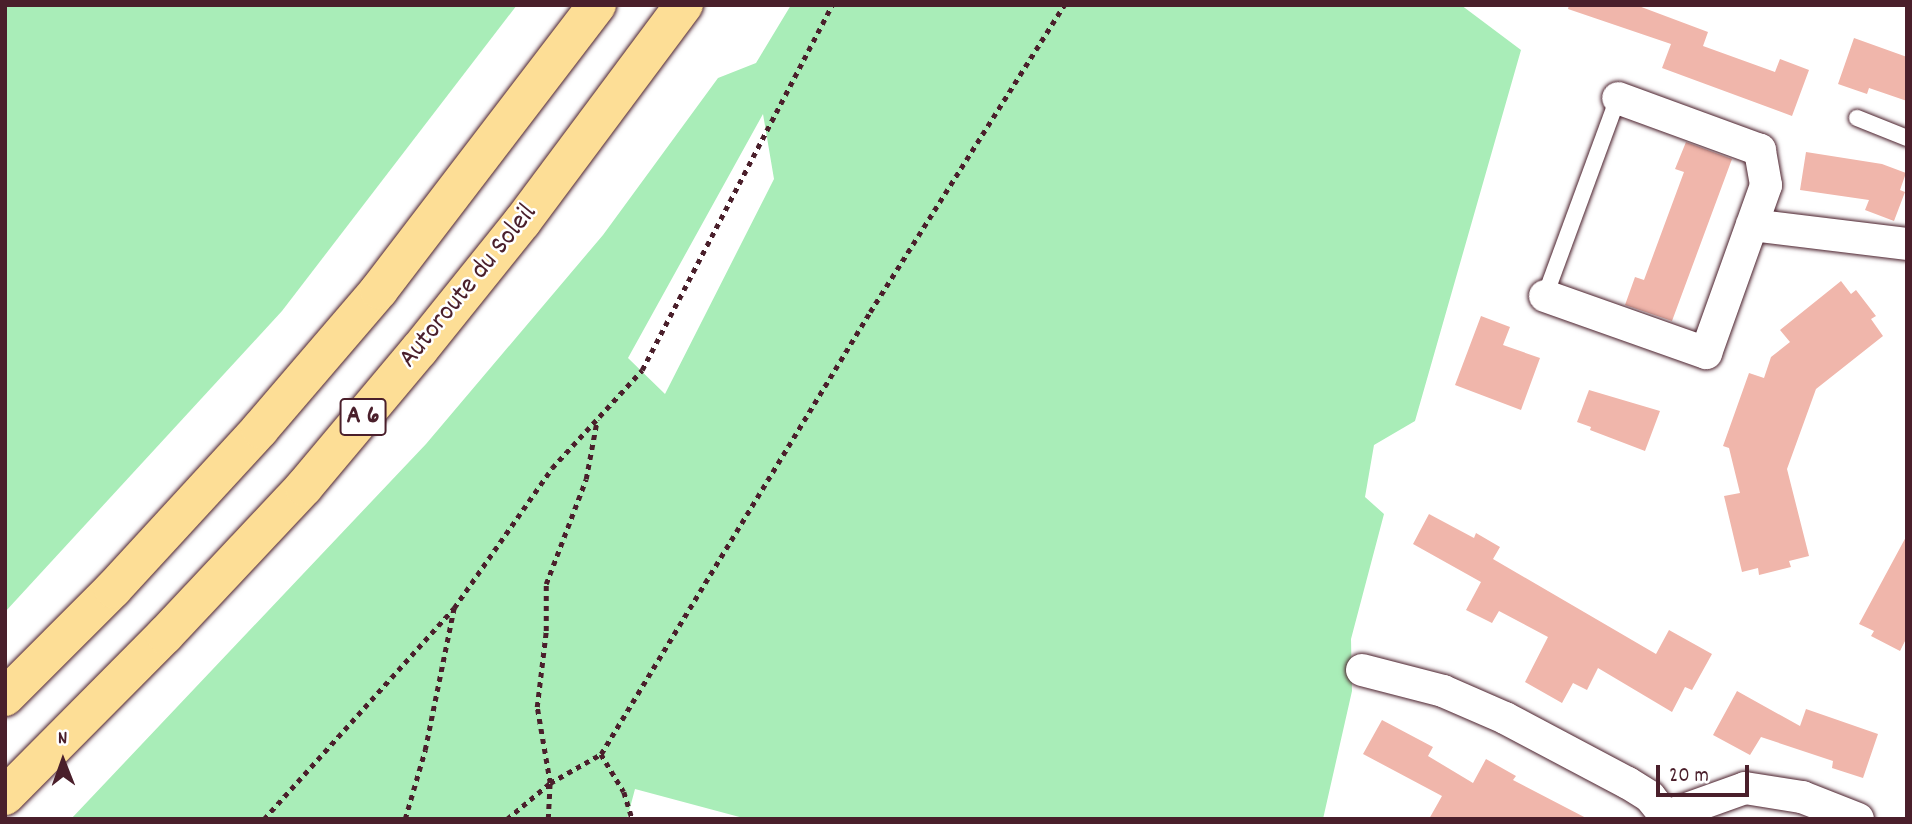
<!DOCTYPE html>
<style>
body{margin:0}
#map{position:relative;width:1912px;height:824px;overflow:hidden;background:#fff;font-family:Dekko,sans-serif}
div>[style]{position:absolute}
[style*='--x']{left:calc(var(--x)*1px);top:calc(var(--y)*1px);width:calc(var(--w)*1px);rotate:calc(var(--a)*1deg)}
.green>*{inset:0;background:#a9edb8}
.building>*{inset:0;background:#f0b6ab}
.path>*{height:4.5px;margin-top:-2.25px;transform-origin:0;background:repeating-linear-gradient(90deg,#4a1f2b 0 5px,transparent 0 10px)}
.roads{filter:drop-shadow(0 0 2px #4a1f2b) drop-shadow(0 0 2px #4a1f2b)}
.service>*{height:16px;margin:-8px;padding:0 8px;transform-origin:8px;border-radius:8px;background:#fff}
.minor>*{height:32px;margin:-16px;padding:0 16px;transform-origin:16px;border-radius:16px;background:#fff}
.motorway>*{height:38px;margin:-19px;padding:0 19px;transform-origin:19px;border-radius:19px;background:#fdde96}
span{translate:-50% -50%;white-space:nowrap;text-align:center;line-height:1.15;-webkit-text-stroke:5px #fff;paint-order:stroke}
.shield-label span{padding:2px 5px;background:#fff;border:2px solid;border-radius:5px;-webkit-text-stroke-width:0}
.shield-label{font-size:26px;color:#4a1f2b;font-weight:700}
.street-label{font-size:28px;color:#4a1f2b}
.frame{position:absolute;inset:0;border:7px solid #4a1f2b;pointer-events:none}
.north{position:absolute;left:28px;top:726px;width:70px;height:70px;-webkit-text-stroke:5px #fff;paint-order:stroke;rotate:359deg;font-size:19px;font-weight:700;line-height:28px;text-align:center;color:#4a1f2b}
.north::after{content:'';display:block;margin:auto;width:24px;height:32px;background:#4a1f2b;clip-path:polygon(50% 0,100% 100%,50% 72%,0 100%)}
.scale{position:absolute;left:1656px;top:765px;width:93px;height:32px;box-sizing:border-box;border:4px solid #4a1f2b;border-top:0;padding-left:9px;font-size:21px;line-height:24px;white-space:nowrap;color:#4a1f2b;-webkit-text-stroke:5px #fff;paint-order:stroke}
</style>
<div id="map">
<div class="green">
<div style="clip-path:polygon(5px 5px,517px 5px,282px 311px,5px 612px)"></div>
<div style="clip-path:polygon(evenodd,791px 5px,1461px 5px,1521px 50px,1415px 421px,1374px 445px,1365px 497px,1384px 514px,1351px 639px,1352px 691px,1323px 819px,747px 819px,635px 789px,627px 819px,71px 819px,426px 444px,603px 235px,718px 78px,756px 63px,791px 5px,763px 114px,774px 179px,665px 394px,628px 358px,763px 114px)"></div>
</div>
<div class="building">
<div style="clip-path:polygon(1569px 5px,1636px 5px,1708px 32px,1703px 46px,1775px 72px,1780px 59px,1809px 70px,1792px 116px,1662px 68px,1671px 44px,1568px 9px)"></div>
<div style="clip-path:polygon(1854px 38px,1907px 57px,1907px 101px,1869px 88px,1867px 94px,1838px 84px)"></div>
<div style="clip-path:polygon(1686px 142px,1732px 159px,1672px 321px,1625px 305px,1635px 277px,1644px 280px,1684px 172px,1675px 169px)"></div>
<div style="clip-path:polygon(1806px 152px,1882px 164px,1906px 173px,1900px 190px,1905px 192px,1894px 221px,1865px 210px,1869px 200px,1800px 190px)"></div>
<div style="clip-path:polygon(1841px 281px,1851px 294px,1856px 290px,1876px 316px,1871px 319px,1883px 336px,1816px 389px,1787px 469px,1809px 556px,1789px 561px,1791px 567px,1759px 575px,1758px 568px,1742px 572px,1724px 496px,1740px 493px,1729px 448px,1723px 446px,1749px 373px,1764px 378px,1771px 357px,1790px 342px,1780px 330px)"></div>
<div style="clip-path:polygon(1481px 316px,1510px 327px,1503px 345px,1540px 358px,1521px 410px,1455px 385px)"></div>
<div style="clip-path:polygon(1589px 390px,1660px 411px,1645px 451px,1590px 430px,1591px 427px,1577px 422px)"></div>
<div style="clip-path:polygon(1429px 514px,1474px 538px,1476px 533px,1500px 547px,1493px 559px,1656px 654px,1669px 630px,1712px 654px,1692px 690px,1685px 687px,1672px 712px,1598px 668px,1587px 690px,1573px 683px,1562px 703px,1525px 682px,1548px 637px,1499px 611px,1492px 623px,1466px 610px,1481px 582px,1413px 544px)"></div>
<div style="clip-path:polygon(1907px 535px,1907px 637px,1900px 651px,1871px 636px,1874px 631px,1859px 624px)"></div>
<div style="clip-path:polygon(1737px 691px,1800px 726px,1806px 709px,1878px 734px,1863px 778px,1832px 768px,1833px 761px,1761px 737px,1750px 755px,1713px 735px)"></div>
<div style="clip-path:polygon(1382px 720px,1433px 747px,1428px 756px,1473px 783px,1486px 759px,1516px 776px,1513px 780px,1588px 819px,1429px 819px,1442px 796px,1363px 754px)"></div>
</div>
<div class="path">
<div style="--x:601;--y:754;--w:44;--a:58.8"></div>
<div style="--x:624;--y:792;--w:28;--a:73"></div>
<div style="--x:264;--y:819;--w:284;--a:-48"></div>
<div style="--x:454;--y:608;--w:171;--a:-55"></div>
<div style="--x:552;--y:468;--w:133;--a:-47.4"></div>
<div style="--x:642;--y:370;--w:411;--a:-62.5"></div>
<div style="--x:405;--y:819;--w:72;--a:-73.8"></div>
<div style="--x:425;--y:750;--w:145;--a:-78.5"></div>
<div style="--x:507;--y:819;--w:56;--a:-39.9"></div>
<div style="--x:550;--y:783;--w:59;--a:-29.6"></div>
<div style="--x:601;--y:754;--w:517;--a:-58.68"></div>
<div style="--x:870;--y:312;--w:363;--a:-57.7"></div>
<div style="--x:548;--y:819;--w:36;--a:-87"></div>
<div style="--x:550;--y:783;--w:77;--a:-99.7"></div>
<div style="--x:537;--y:707;--w:77;--a:-83.2"></div>
<div style="--x:546;--y:631;--w:47;--a:-90"></div>
<div style="--x:546;--y:584;--w:112;--a:-69.1"></div>
<div style="--x:586;--y:479;--w:60;--a:-79.4"></div>
</div>
<div class="roads">
<div class="service">
<div style="--x:1857;--y:118;--w:54;--a:21.8"></div>
<div style="--x:1545;--y:296;--w:211;--a:-69.8"></div>
</div>
<div class="minor">
<div style="--x:1752;--y:225;--w:156;--a:7"></div>
<div style="--x:1545;--y:296;--w:171;--a:19.5"></div>
<div style="--x:1706;--y:353;--w:178;--a:-70.3"></div>
<div style="--x:1766;--y:185;--w:36;--a:-100"></div>
<div style="--x:1760;--y:150;--w:151;--a:-159.9"></div>
<div style="--x:1362;--y:670;--w:84;--a:14.5"></div>
<div style="--x:1443;--y:691;--w:68;--a:23.5"></div>
<div style="--x:1505;--y:718;--w:139;--a:27.9"></div>
<div style="--x:1628;--y:783;--w:26;--a:32"></div>
<div style="--x:1650;--y:797;--w:28;--a:51"></div>
<div style="--x:1667;--y:816;--w:83;--a:-19.7"></div>
<div style="--x:1745;--y:788;--w:58;--a:9"></div>
<div style="--x:1802;--y:797;--w:60;--a:21.4"></div>
</div>
<div class="motorway">
<div style="--x:5;--y:697;--w:153;--a:-45"></div>
<div style="--x:113;--y:589;--w:217;--a:-47.4"></div>
<div style="--x:260;--y:429;--w:183;--a:-49.4"></div>
<div style="--x:379;--y:290;--w:359;--a:-52.6"></div>
<div style="--x:5;--y:796;--w:227;--a:-45.2"></div>
<div style="--x:165;--y:635;--w:203;--a:-46.8"></div>
<div style="--x:304;--y:487;--w:179;--a:-50"></div>
<div style="--x:419;--y:350;--w:164;--a:-51.2"></div>
<div style="--x:522;--y:222;--w:271;--a:-53.3"></div>
</div>
</div>
<div class="shield-label">
<span style="left:363px;top:417px">A 6</span>
</div>
<div class="street-label">
<span style="left:469px;top:287px;rotate:-51deg">Autoroute du Soleil</span>
</div>
<div class="frame"></div>
<div class="north">N</div>
<div class="scale">20 m</div>
</div>
